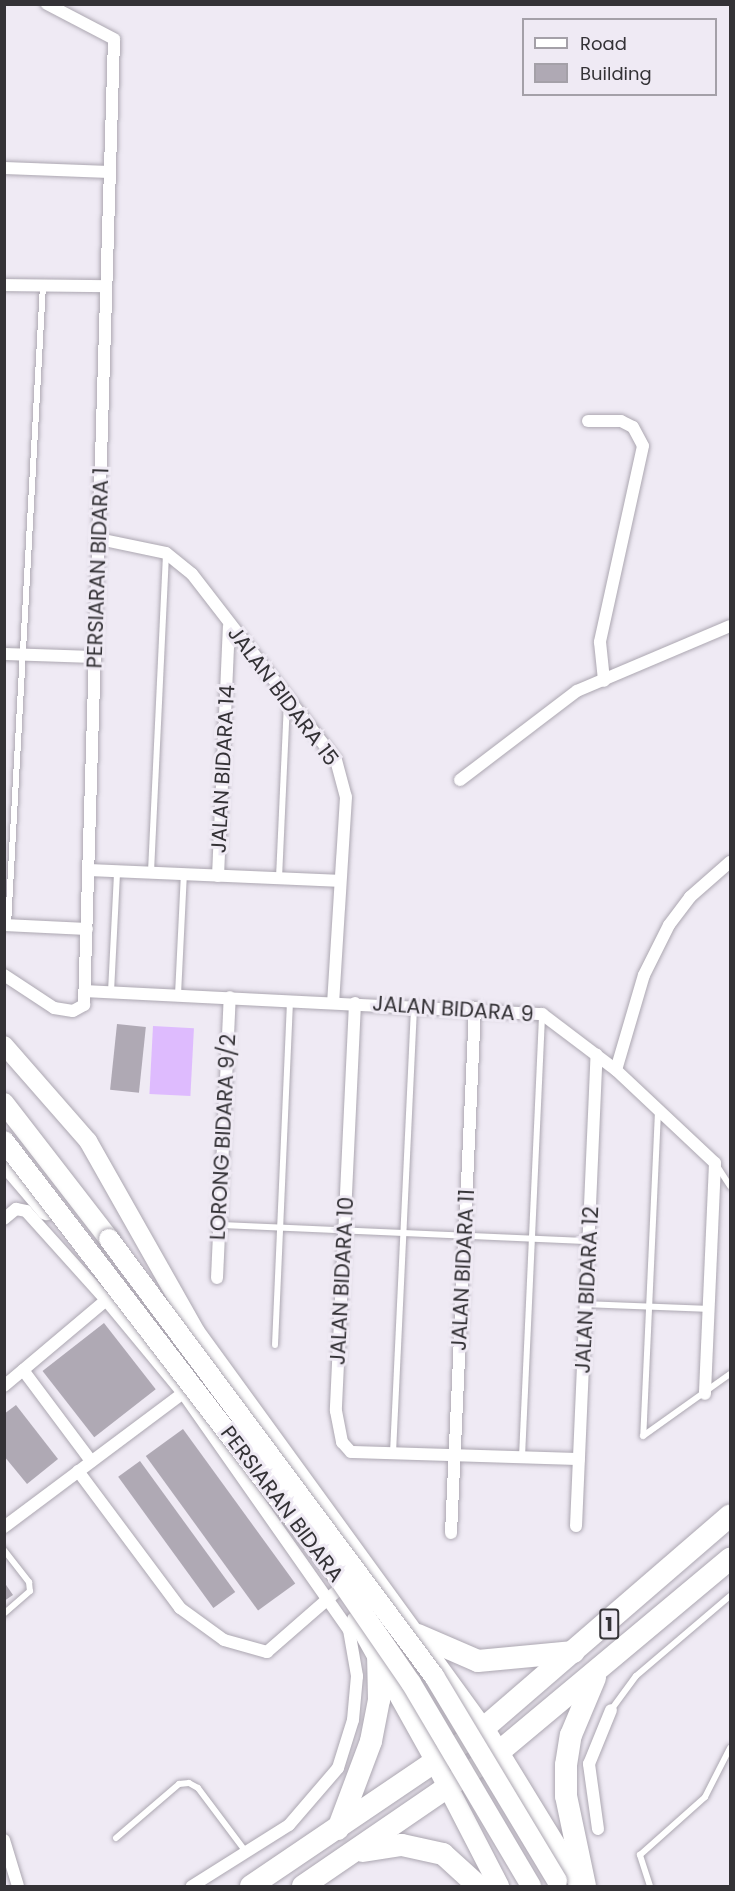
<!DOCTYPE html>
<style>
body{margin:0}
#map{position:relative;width:735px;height:1891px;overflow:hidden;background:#efeaf4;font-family:Poppins,sans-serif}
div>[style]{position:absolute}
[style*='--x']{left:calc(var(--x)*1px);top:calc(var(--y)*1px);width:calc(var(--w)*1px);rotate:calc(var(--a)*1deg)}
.green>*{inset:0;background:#debbfe;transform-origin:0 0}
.building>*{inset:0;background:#afa9b4;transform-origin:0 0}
.roads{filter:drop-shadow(0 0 2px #aca7b1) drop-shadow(0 0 2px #aca7b1)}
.lane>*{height:6px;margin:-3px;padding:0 3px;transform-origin:3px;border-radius:3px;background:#fff}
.street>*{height:12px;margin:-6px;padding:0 6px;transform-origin:6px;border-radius:6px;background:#fff}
.secondary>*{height:18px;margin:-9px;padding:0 9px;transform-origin:9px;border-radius:9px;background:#fff}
.primary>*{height:20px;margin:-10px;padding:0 10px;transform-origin:10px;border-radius:10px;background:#fff}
.highway>*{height:22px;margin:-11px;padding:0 11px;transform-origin:11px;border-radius:11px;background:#fff}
.bridges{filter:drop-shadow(0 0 2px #aca7b1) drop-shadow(0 0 2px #aca7b1)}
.primary-bridge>*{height:20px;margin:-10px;padding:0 10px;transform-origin:10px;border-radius:10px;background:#fff}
span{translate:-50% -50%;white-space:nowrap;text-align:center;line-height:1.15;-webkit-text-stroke:6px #efeaf4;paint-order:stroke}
.shield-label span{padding:2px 4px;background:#efeaf4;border:2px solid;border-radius:4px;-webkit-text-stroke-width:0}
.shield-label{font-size:20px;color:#343236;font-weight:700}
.street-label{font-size:21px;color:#343236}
.frame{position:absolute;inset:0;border:6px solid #343236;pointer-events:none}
.legend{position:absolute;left:522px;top:18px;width:195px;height:78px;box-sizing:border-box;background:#efeaf4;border:2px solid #a4a0a8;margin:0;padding:8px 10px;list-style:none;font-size:18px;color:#343236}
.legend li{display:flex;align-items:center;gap:12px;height:30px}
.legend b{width:30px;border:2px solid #a4a0a8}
</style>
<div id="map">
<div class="green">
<div style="left:153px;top:1026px;width:41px;height:68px;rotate:3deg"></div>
</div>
<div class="building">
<div style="left:117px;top:1024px;width:29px;height:66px;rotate:6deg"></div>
<div style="left:104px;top:1323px;width:84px;height:78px;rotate:52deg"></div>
<div style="clip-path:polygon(16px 1405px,58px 1459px,27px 1484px,4px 1456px,4px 1414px)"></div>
<div style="left:183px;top:1429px;width:191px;height:46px;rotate:54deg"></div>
<div style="left:140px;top:1461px;width:162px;height:27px;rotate:54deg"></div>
<div style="clip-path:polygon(4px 1582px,13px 1595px,4px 1601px)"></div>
</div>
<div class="roads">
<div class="lane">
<div style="--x:151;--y:872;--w:319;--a:-87.3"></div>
<div style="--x:279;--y:878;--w:179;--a:-87.4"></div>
<div style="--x:8;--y:925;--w:641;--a:-86.87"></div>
<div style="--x:111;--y:992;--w:120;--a:-87.1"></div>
<div style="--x:178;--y:995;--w:121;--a:-87.2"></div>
<div style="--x:658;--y:1111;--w:325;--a:92.6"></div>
<div style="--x:643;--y:1436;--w:107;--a:-35.5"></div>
<div style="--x:717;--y:1166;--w:24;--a:57"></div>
<div style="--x:219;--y:1225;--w:369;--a:2.5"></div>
<div style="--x:586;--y:1304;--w:122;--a:2.3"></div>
<div style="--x:275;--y:1345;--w:344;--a:-87.5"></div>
<div style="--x:393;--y:1453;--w:447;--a:-87.3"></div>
<div style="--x:522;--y:1457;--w:442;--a:-87.4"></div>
<div style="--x:4;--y:1550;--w:41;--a:52"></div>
<div style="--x:29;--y:1582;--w:9;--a:84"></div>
<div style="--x:30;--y:1591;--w:35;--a:139"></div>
<div style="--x:611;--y:1710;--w:42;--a:-53.7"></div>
<div style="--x:636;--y:1676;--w:123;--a:-40.4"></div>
<div style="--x:116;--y:1838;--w:83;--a:-40.6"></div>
<div style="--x:179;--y:1784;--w:10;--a:-6"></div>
<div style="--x:189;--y:1783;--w:10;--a:29"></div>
<div style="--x:198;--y:1788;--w:80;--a:53.1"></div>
<div style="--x:650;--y:1886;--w:33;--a:-108"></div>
<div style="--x:640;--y:1855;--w:87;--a:-41.7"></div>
<div style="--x:705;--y:1797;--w:55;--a:-63"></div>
</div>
<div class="street">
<div style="--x:4;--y:168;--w:106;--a:2.2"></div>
<div style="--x:4;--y:285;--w:102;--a:0.6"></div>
<div style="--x:588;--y:421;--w:33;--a:0"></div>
<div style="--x:621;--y:421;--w:13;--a:27"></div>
<div style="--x:633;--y:427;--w:21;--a:62"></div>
<div style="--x:643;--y:446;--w:201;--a:102.4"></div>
<div style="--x:600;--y:642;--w:39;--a:84"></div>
<div style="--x:99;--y:539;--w:68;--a:11.8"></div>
<div style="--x:166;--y:553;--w:33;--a:39"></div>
<div style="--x:192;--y:574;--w:235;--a:52.3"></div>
<div style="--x:336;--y:760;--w:38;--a:75"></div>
<div style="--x:346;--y:797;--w:205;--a:93.6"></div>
<div style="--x:4;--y:654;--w:91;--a:1.9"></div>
<div style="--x:460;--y:780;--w:147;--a:-37.3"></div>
<div style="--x:577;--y:691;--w:166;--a:-23"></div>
<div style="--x:89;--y:870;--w:248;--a:2.5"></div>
<div style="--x:218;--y:876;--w:250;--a:-87.5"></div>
<div style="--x:4;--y:925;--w:83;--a:2.8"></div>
<div style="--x:4;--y:975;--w:60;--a:33.4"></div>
<div style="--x:54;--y:1008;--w:19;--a:9"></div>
<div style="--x:73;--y:1011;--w:13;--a:-29"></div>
<div style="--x:84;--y:1005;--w:966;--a:-88.22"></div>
<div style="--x:114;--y:39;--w:76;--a:-152.4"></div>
<div style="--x:85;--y:991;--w:458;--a:2.9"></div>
<div style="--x:542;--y:1014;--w:93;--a:37.1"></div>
<div style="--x:616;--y:1070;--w:136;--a:43.2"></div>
<div style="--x:715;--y:1163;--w:231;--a:92.5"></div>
<div style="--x:355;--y:1003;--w:408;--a:92.7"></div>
<div style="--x:336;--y:1411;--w:32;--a:79"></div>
<div style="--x:342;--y:1442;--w:13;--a:48"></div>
<div style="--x:351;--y:1452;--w:228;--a:1.8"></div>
<div style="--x:616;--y:1070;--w:99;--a:-73.6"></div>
<div style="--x:644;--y:975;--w:56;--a:-63.4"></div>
<div style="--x:669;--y:925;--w:35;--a:-53"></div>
<div style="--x:690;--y:897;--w:53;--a:-41.2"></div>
<div style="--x:4;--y:1219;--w:16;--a:-40"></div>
<div style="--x:16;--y:1209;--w:10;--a:11"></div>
<div style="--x:26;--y:1211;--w:120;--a:48"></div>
<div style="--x:106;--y:1300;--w:121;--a:50.4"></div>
<div style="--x:183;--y:1393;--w:289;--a:55"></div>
<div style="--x:349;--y:1630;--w:47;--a:80.1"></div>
<div style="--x:357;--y:1676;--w:44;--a:95.2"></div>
<div style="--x:353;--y:1720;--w:50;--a:107.4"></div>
<div style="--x:338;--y:1768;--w:75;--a:130.7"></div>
<div style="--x:289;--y:1825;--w:115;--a:147.8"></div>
<div style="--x:217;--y:1278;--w:281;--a:-87.4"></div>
<div style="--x:23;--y:1370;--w:114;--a:53.2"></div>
<div style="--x:4;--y:1386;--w:133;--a:-40.1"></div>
<div style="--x:78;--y:1471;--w:171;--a:53.3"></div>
<div style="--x:180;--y:1608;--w:54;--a:36"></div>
<div style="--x:224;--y:1640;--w:45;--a:15.6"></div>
<div style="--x:267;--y:1652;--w:93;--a:-41.1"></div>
<div style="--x:576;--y:1526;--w:472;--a:-87.5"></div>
<div style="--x:4;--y:1527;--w:224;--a:-36.8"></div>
<div style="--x:451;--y:1533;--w:526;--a:-87.38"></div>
<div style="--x:598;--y:1829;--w:66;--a:-97.9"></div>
<div style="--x:589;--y:1764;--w:58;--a:-67.8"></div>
<div style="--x:4;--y:1840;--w:48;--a:73.1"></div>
</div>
<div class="secondary">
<div style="--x:4;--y:1045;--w:128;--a:48.8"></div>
<div style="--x:88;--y:1141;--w:219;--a:60.5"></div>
<div style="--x:196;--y:1332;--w:490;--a:54"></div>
<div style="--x:4;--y:1162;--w:65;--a:49.4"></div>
<div style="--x:356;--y:1620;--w:162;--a:60.9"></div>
</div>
<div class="primary">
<div style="--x:4;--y:1103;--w:172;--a:52.3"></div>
<div style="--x:484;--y:1728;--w:185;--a:58.5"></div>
<div style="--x:435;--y:1762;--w:140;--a:62.7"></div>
</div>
<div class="highway">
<div style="--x:418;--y:1635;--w:65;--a:23.4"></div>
<div style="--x:478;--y:1661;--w:96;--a:-5.4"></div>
<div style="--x:338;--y:1829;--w:94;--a:-69.4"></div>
<div style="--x:371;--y:1741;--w:42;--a:-79"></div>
<div style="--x:379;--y:1700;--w:47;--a:-91.2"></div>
<div style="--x:363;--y:1851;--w:39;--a:-9"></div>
<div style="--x:402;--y:1845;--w:42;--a:12.4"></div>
<div style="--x:443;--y:1854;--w:47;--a:42.4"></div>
<div style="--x:251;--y:1886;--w:282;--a:-34.1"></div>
<div style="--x:484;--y:1728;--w:325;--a:-40.8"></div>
<div style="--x:303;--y:1886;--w:239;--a:-34.4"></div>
<div style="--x:500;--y:1751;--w:300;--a:-39.9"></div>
<div style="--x:585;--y:1886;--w:92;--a:-101.9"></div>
<div style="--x:566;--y:1796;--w:31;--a:-90"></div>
<div style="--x:566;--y:1765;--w:30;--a:-81"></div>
<div style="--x:571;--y:1735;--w:62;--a:-67.2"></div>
</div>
</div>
<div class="bridges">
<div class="primary-bridge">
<div style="--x:4;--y:1141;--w:546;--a:52.52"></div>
<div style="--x:336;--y:1574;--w:132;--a:55.5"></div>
<div style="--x:411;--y:1683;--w:236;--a:59.4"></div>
<div style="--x:109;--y:1239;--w:545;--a:53.36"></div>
<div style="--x:434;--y:1676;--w:239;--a:59"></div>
</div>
</div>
<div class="shield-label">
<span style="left:609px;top:1624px">1</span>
</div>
<div class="street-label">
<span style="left:98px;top:568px;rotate:-88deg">PERSIARAN BIDARA 1</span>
<span style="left:283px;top:696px;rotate:53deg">JALAN BIDARA 15</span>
<span style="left:223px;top:769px;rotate:-87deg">JALAN BIDARA 14</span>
<span style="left:453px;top:1009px;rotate:4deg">JALAN BIDARA 9</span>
<span style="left:223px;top:1137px;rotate:-87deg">LORONG BIDARA 9/2</span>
<span style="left:463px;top:1270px;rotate:-87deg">JALAN BIDARA 11</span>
<span style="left:342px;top:1281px;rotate:-87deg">JALAN BIDARA 10</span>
<span style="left:587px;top:1290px;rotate:-87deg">JALAN BIDARA 12</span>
<span style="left:282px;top:1504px;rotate:53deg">PERSIARAN BIDARA</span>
</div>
<div class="frame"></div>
<ul class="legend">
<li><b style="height:8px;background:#fff"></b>Road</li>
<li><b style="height:16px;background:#afa9b4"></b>Building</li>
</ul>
</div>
